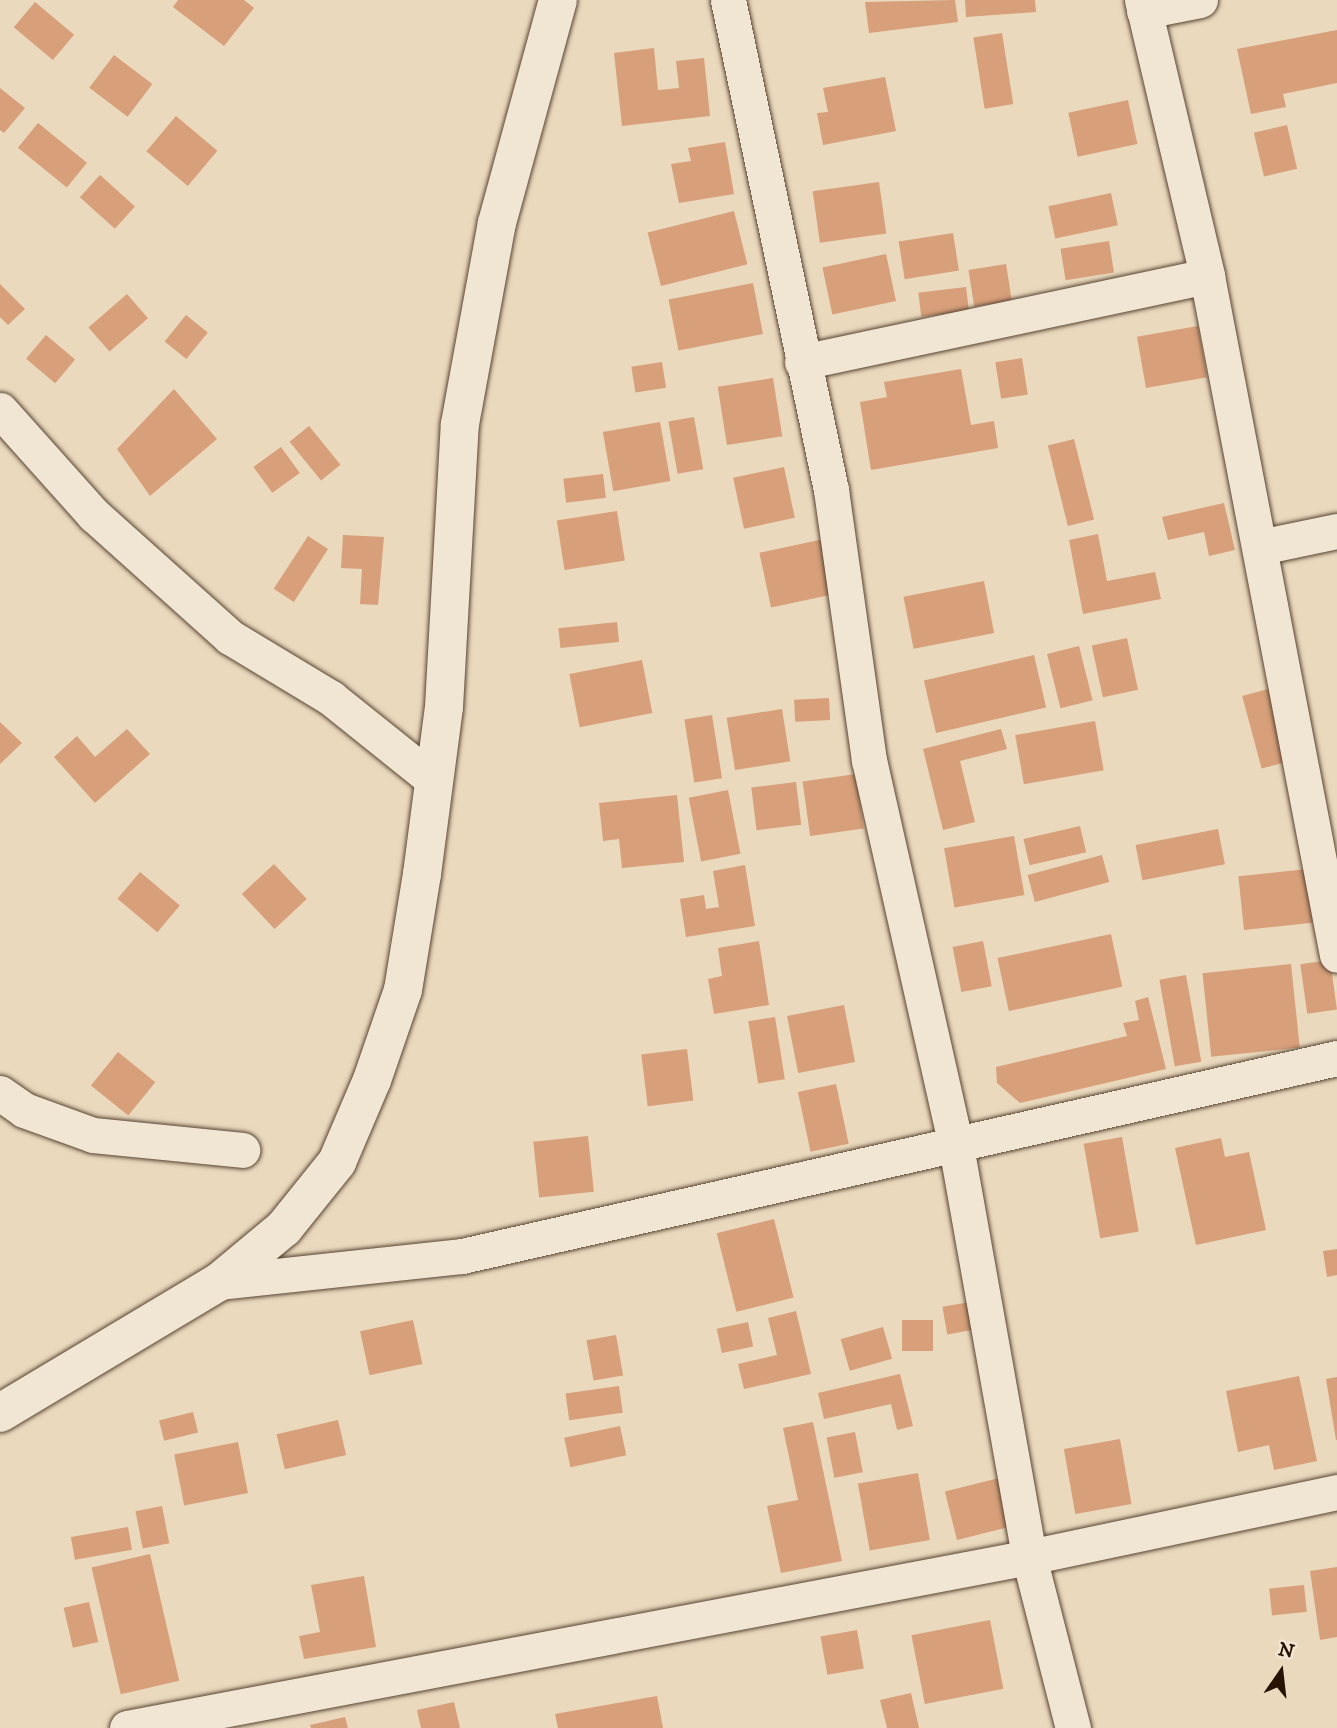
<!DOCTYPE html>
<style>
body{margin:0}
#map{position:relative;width:1337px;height:1728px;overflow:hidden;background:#ead9bd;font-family:"IM FELL DW Pica",serif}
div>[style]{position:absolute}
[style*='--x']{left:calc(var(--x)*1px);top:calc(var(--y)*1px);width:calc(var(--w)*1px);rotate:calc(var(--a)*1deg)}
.building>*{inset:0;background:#d79f7a;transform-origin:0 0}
.roads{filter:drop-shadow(0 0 2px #584432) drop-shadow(0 0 2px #584432)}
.street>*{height:35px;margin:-17.5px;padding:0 17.5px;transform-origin:17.5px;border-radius:17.5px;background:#f1e6d4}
.secondary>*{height:38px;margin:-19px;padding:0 19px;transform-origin:19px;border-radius:19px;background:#f1e6d4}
span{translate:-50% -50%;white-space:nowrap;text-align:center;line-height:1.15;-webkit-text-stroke:5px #f1e6d4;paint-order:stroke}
.north{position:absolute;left:1246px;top:1637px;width:70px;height:70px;-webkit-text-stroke:5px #f1e6d4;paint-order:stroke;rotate:14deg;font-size:19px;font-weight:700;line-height:28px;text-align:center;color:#281203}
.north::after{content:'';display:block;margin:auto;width:24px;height:32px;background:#281203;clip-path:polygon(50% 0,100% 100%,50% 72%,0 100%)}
</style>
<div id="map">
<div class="building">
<div style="clip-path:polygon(178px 0,244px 0,254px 8px,224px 46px,173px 7px)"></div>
<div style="clip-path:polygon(955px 0,958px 22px,869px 33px,865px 2px)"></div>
<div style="clip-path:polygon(965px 0,1035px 0,1036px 12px,966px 17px)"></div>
<div style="left:35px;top:2px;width:51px;height:33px;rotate:40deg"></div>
<div style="clip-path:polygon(1337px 30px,1337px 83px,1283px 94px,1286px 107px,1251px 114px,1237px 49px)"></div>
<div style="left:1002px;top:33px;width:72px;height:29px;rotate:81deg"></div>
<div style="clip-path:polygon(654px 48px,658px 90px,679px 88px,676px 61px,704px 58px,710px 116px,622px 126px,614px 53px)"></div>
<div style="left:114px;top:55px;width:48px;height:41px;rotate:37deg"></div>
<div style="clip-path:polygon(885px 77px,896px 131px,823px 145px,817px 113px,828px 112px,823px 88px)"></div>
<div style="clip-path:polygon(0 88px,25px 108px,4px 133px,0 130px)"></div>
<div style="left:1128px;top:100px;width:45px;height:61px;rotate:78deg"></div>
<div style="left:176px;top:116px;width:54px;height:46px;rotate:40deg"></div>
<div style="left:38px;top:123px;width:63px;height:32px;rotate:39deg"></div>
<div style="left:1287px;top:125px;width:45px;height:34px;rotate:77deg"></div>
<div style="clip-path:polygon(725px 142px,734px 194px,679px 203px,671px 164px,691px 161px,688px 148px)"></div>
<div style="left:100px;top:175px;width:47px;height:30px;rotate:42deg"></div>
<div style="left:879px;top:182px;width:52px;height:67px;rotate:82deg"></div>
<div style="left:1111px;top:193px;width:33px;height:64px;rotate:78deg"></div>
<div style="left:734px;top:211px;width:55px;height:89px;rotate:76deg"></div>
<div style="left:953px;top:233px;width:38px;height:55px;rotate:81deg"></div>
<div style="left:1109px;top:241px;width:32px;height:49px;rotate:81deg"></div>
<div style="left:886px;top:254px;width:48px;height:65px;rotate:78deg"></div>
<div style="left:1006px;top:264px;width:37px;height:38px;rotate:81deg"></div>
<div style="left:753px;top:283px;width:52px;height:86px;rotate:79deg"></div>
<div style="clip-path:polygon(0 284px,25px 309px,8px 325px,0 317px)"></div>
<div style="left:966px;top:287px;width:24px;height:48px;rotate:83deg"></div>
<div style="left:127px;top:294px;width:32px;height:51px;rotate:49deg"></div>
<div style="left:186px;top:315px;width:28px;height:34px;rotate:39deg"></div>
<div style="left:1198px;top:326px;width:52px;height:62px;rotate:80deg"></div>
<div style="left:46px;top:335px;width:38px;height:31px;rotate:40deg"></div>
<div style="left:1022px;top:358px;width:37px;height:27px;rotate:81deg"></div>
<div style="left:662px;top:362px;width:26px;height:31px;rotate:81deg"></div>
<div style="clip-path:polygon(961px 369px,971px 425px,994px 421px,998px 448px,871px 470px,860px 402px,887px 397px,884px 382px)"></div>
<div style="left:773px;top:378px;width:59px;height:56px;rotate:81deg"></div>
<div style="clip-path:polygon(174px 389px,217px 439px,150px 496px,117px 449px)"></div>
<div style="left:694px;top:417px;width:53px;height:26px;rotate:80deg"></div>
<div style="left:660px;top:422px;width:60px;height:58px;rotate:80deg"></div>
<div style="left:309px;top:426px;width:50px;height:25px;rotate:51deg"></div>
<div style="left:1074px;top:439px;width:83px;height:27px;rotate:76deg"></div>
<div style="left:281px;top:447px;width:32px;height:34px;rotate:54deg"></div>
<div style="left:784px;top:467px;width:52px;height:52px;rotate:78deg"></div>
<div style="left:603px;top:474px;width:24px;height:40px;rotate:83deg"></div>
<div style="clip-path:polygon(1224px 503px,1235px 550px,1209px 556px,1204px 532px,1168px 540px,1162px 517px)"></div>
<div style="left:617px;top:511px;width:50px;height:61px;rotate:81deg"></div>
<div style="clip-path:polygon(1098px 534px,1107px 581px,1155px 572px,1161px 599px,1083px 614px,1069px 540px)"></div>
<div style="clip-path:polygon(343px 535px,384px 537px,378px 605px,360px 604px,362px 569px,341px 568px)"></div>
<div style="left:308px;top:536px;width:24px;height:63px;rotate:33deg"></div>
<div style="left:824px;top:539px;width:56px;height:66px;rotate:78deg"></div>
<div style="left:984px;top:581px;width:53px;height:82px;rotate:79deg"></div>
<div style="left:617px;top:622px;width:20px;height:59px;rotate:84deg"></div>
<div style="left:1127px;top:638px;width:53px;height:36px;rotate:78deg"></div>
<div style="left:1079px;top:646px;width:56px;height:33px;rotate:76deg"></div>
<div style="left:1034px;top:655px;width:54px;height:113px;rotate:77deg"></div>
<div style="left:642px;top:660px;width:54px;height:74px;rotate:79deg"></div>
<div style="left:1276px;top:687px;width:75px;height:35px;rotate:75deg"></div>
<div style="left:829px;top:698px;width:22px;height:35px;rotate:87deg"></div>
<div style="left:782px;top:709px;width:53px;height:56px;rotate:81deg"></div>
<div style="left:712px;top:715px;width:64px;height:28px;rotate:81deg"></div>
<div style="left:1095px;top:721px;width:50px;height:81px;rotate:80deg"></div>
<div style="clip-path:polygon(0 722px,22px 743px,0 764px)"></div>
<div style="clip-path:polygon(127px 729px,150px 754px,95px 803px,54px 757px,77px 736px,95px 757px)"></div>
<div style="clip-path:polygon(1001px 729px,1007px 749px,960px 761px,975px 822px,943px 830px,923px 749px)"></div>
<div style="left:856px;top:774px;width:55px;height:54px;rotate:82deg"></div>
<div style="left:796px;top:782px;width:43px;height:45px;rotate:83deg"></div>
<div style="left:728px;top:790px;width:65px;height:40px;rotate:79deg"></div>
<div style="clip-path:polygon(677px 795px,684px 862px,622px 868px,619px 839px,603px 841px,599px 803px)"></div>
<div style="left:1080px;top:826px;width:27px;height:58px;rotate:77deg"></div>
<div style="left:1218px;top:829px;width:36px;height:84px;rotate:79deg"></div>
<div style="left:1014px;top:836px;width:60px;height:71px;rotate:80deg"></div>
<div style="left:1102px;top:855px;width:28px;height:77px;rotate:75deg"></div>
<div style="left:274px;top:864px;width:48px;height:44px;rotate:47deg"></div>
<div style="clip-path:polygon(745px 865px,755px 926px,686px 937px,680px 899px,704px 895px,706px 909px,719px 907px,713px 871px)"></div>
<div style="left:1307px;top:869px;width:54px;height:69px;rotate:84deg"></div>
<div style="left:140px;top:872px;width:52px;height:35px;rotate:40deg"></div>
<div style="left:1111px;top:934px;width:54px;height:116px;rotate:78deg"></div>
<div style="clip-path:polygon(759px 941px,769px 1005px,714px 1014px,708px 979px,722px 976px,718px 948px)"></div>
<div style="left:983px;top:941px;width:46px;height:31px;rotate:79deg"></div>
<div style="left:1330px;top:960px;width:50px;height:30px;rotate:82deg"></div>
<div style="left:1291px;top:964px;width:84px;height:89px;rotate:84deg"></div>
<div style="left:1186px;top:975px;width:88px;height:27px;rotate:80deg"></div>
<div style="clip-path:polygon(1148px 997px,1166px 1069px,1020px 1103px,997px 1083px,996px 1067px,1127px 1036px,1123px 1023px,1139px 1020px,1135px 1001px)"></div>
<div style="left:844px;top:1005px;width:58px;height:58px;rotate:79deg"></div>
<div style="left:775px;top:1017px;width:63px;height:27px;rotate:81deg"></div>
<div style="left:687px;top:1049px;width:52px;height:46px;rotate:83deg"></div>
<div style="left:118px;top:1052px;width:48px;height:43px;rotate:39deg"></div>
<div style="left:836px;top:1084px;width:61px;height:39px;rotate:78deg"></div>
<div style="left:588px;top:1136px;width:56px;height:55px;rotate:84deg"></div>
<div style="left:1122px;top:1137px;width:96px;height:39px;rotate:80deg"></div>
<div style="clip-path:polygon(1221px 1138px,1225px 1157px,1249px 1152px,1266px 1230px,1196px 1245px,1175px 1148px)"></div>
<div style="left:774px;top:1219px;width:81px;height:59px;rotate:76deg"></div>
<div style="clip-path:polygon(1337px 1249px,1337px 1275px,1327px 1277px,1323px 1251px)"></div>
<div style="left:970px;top:1302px;width:28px;height:28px;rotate:80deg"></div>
<div style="clip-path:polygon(796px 1311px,811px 1374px,744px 1389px,738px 1364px,777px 1355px,768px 1318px)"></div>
<div style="left:413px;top:1320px;width:45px;height:54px;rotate:78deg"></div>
<div style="left:933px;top:1320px;width:31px;height:31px;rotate:90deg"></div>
<div style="left:748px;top:1322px;width:25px;height:32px;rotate:78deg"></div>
<div style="left:883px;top:1327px;width:33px;height:44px;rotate:74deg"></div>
<div style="left:616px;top:1335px;width:41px;height:30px;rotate:80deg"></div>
<div style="clip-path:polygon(900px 1374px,913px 1426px,897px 1430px,891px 1404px,824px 1419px,818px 1393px)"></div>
<div style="clip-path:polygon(1299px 1376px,1317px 1461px,1274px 1470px,1269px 1445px,1238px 1452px,1226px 1391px)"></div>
<div style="clip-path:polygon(1337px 1377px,1337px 1440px,1336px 1440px,1326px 1379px)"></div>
<div style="left:619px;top:1386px;width:27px;height:54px;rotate:82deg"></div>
<div style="left:193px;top:1412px;width:21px;height:35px;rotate:76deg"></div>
<div style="left:338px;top:1420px;width:36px;height:63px;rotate:77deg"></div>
<div style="clip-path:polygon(813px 1422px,842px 1561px,781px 1573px,767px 1506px,798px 1500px,783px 1428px)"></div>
<div style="left:620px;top:1426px;width:30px;height:57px;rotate:78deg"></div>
<div style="left:855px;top:1432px;width:41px;height:29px;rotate:79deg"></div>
<div style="left:1120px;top:1439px;width:66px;height:57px;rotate:80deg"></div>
<div style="left:238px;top:1442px;width:52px;height:65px;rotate:79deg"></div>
<div style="left:918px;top:1473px;width:68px;height:61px;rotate:80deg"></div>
<div style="left:1007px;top:1476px;width:50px;height:64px;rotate:76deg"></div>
<div style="left:162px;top:1506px;width:38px;height:27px;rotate:79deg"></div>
<div style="left:128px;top:1527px;width:23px;height:58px;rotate:80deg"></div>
<div style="left:150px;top:1554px;width:130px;height:60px;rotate:77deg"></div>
<div style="clip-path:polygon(1337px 1567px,1337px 1637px,1320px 1640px,1310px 1571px)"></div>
<div style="clip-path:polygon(364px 1576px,376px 1647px,304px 1659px,299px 1636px,320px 1632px,311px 1585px)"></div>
<div style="left:1304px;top:1585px;width:27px;height:35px;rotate:84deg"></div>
<div style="left:89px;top:1602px;width:41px;height:26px;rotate:77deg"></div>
<div style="left:990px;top:1620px;width:70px;height:80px;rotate:79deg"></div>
<div style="left:857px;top:1630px;width:39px;height:37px;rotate:80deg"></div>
<div style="clip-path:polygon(911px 1693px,919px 1728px,887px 1728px,880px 1700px)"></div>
<div style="clip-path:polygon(657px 1696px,663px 1728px,558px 1728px,555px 1714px)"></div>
<div style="clip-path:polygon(454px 1702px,460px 1728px,421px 1728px,417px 1710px)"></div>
<div style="clip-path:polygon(345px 1717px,348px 1728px,311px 1728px,310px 1725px)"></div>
</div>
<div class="roads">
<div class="street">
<div style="--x:728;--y:0;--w:501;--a:78.13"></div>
<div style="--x:831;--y:490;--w:273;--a:82"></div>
<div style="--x:869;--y:760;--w:396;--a:77.3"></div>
<div style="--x:956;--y:1146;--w:417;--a:79.9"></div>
<div style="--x:1029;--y:1557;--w:177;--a:75.6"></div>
<div style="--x:1142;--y:0;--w:284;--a:76.7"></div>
<div style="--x:1207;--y:276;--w:691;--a:79.16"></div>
<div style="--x:1144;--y:11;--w:57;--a:-11.1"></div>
<div style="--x:802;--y:362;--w:414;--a:-12"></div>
<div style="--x:0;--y:410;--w:141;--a:48.2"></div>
<div style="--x:94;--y:515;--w:183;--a:41.9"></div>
<div style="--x:230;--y:637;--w:118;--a:31.1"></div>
<div style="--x:331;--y:698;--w:128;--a:38.7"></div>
<div style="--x:1260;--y:547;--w:79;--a:-11.7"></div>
<div style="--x:0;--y:1093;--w:29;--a:35"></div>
<div style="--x:24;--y:1110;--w:73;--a:19.9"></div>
<div style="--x:93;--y:1135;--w:150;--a:5.7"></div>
<div style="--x:219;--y:1282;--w:244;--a:-6.1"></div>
<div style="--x:462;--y:1256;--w:897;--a:-12.75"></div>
<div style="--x:127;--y:1728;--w:918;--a:-10.73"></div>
<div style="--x:1029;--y:1557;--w:315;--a:-11.9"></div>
</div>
<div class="secondary">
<div style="--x:0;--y:1413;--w:255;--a:-30.9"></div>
<div style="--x:219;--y:1282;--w:85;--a:-39.7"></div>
<div style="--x:284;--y:1228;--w:85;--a:-51.2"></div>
<div style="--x:337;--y:1162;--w:89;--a:-66.9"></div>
<div style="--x:372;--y:1080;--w:95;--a:-71"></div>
<div style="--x:403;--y:990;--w:118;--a:-80.7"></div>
<div style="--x:422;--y:874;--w:168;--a:-82.5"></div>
<div style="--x:444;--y:707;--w:283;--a:-86.8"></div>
<div style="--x:460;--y:424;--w:204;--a:-79.6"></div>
<div style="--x:497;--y:223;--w:231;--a:-74.7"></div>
</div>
</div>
<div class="north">N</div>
</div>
